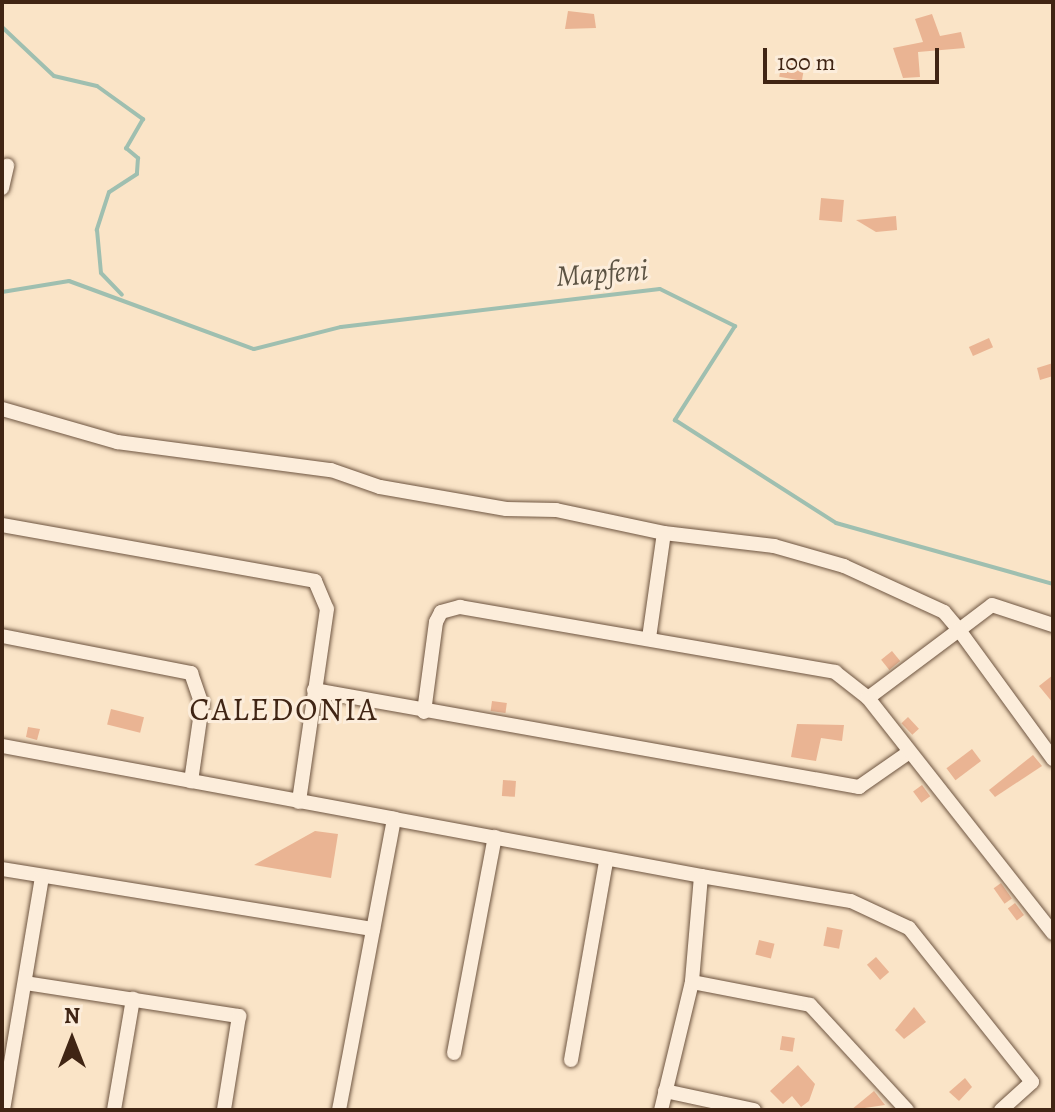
<!DOCTYPE html>
<style>
body{margin:0}
#map{position:relative;width:1055px;height:1112px;overflow:hidden;background:#fae4c7;font-family:Alegreya,serif}
div>[style]{position:absolute}
[style*='--x']{left:calc(var(--x)*1px);top:calc(var(--y)*1px);width:calc(var(--w)*1px);rotate:calc(var(--a)*1deg)}
.stream>*{height:4px;margin:-2px;padding:0 2px;transform-origin:2px;border-radius:2px;background:#9fbfb0}
.building>*{inset:0;background:#eab493;transform-origin:0 0}
.roads{filter:drop-shadow(0 0 2px #6e5541) drop-shadow(0 0 2px #6e5541)}
.minor>*{height:14px;margin:-7px;padding:0 7px;transform-origin:7px;border-radius:7px;background:#fceddb}
span{translate:-50% -50%;white-space:nowrap;text-align:center;line-height:1.15;-webkit-text-stroke:6px #fceddb;paint-order:stroke}
.water-label{font-size:30px;color:#5c5343;font-style:italic}
.quarter-label{font-size:32px;color:#402514;letter-spacing:2px}
.frame{position:absolute;inset:0;border:4px solid #402514;pointer-events:none}
.north{position:absolute;left:32px;top:1000px;width:80px;height:80px;-webkit-text-stroke:6px #fceddb;paint-order:stroke;rotate:0deg;font-size:22px;font-weight:700;line-height:32px;text-align:center;color:#402514}
.north::after{content:'';display:block;margin:auto;width:28px;height:36px;background:#402514;clip-path:polygon(50% 0,100% 100%,50% 72%,0 100%)}
.scale{position:absolute;left:763px;top:48px;width:176px;height:36px;box-sizing:border-box;border:4px solid #402514;border-top:0;padding-left:10px;font-size:24px;line-height:28px;white-space:nowrap;color:#402514;-webkit-text-stroke:6px #fceddb;paint-order:stroke}
</style>
<div id="map">
<div class="stream">
<div style="--x:2;--y:27;--w:71;--a:43.3"></div>
<div style="--x:54;--y:76;--w:44;--a:13.1"></div>
<div style="--x:97;--y:86;--w:57;--a:35.7"></div>
<div style="--x:143;--y:119;--w:34;--a:120"></div>
<div style="--x:126;--y:148;--w:16;--a:40"></div>
<div style="--x:138;--y:158;--w:16;--a:94"></div>
<div style="--x:137;--y:174;--w:33;--a:147"></div>
<div style="--x:109;--y:192;--w:40;--a:108"></div>
<div style="--x:97;--y:230;--w:43;--a:84.7"></div>
<div style="--x:101;--y:273;--w:30;--a:46"></div>
<div style="--x:2;--y:292;--w:68;--a:-9.3"></div>
<div style="--x:69;--y:281;--w:197;--a:20.2"></div>
<div style="--x:254;--y:349;--w:90;--a:-14.2"></div>
<div style="--x:341;--y:327;--w:321;--a:-6.8"></div>
<div style="--x:660;--y:289;--w:84;--a:26.3"></div>
<div style="--x:735;--y:326;--w:112;--a:122.6"></div>
<div style="--x:675;--y:420;--w:191;--a:32.6"></div>
<div style="--x:836;--y:523;--w:225;--a:15.7"></div>
</div>
<div class="building">
<div style="clip-path:polygon(568px 11px,594px 14px,596px 28px,565px 29px)"></div>
<div style="clip-path:polygon(932px 14px,940px 36px,961px 32px,965px 48px,918px 52px,920px 77px,903px 78px,893px 48px,923px 42px,915px 19px)"></div>
<div style="left:782px;top:61px;width:23px;height:16px;rotate:10deg"></div>
<div style="left:821px;top:198px;width:23px;height:22px;rotate:5deg"></div>
<div style="clip-path:polygon(896px 216px,897px 230px,876px 232px,856px 220px)"></div>
<div style="left:989px;top:338px;width:10px;height:22px;rotate:66deg"></div>
<div style="clip-path:polygon(1053px 363px,1053px 376px,1040px 380px,1037px 368px)"></div>
<div style="left:892px;top:651px;width:13px;height:14px;rotate:51deg"></div>
<div style="clip-path:polygon(1053px 675px,1053px 703px,1039px 686px)"></div>
<div style="left:492px;top:701px;width:15px;height:10px;rotate:8deg"></div>
<div style="left:111px;top:709px;width:34px;height:16px;rotate:14deg"></div>
<div style="left:908px;top:717px;width:16px;height:9px;rotate:47deg"></div>
<div style="clip-path:polygon(797px 724px,844px 725px,842px 741px,821px 738px,816px 761px,791px 757px)"></div>
<div style="clip-path:polygon(28px 727px,40px 729px,37px 740px,26px 737px)"></div>
<div style="left:972px;top:749px;width:15px;height:32px;rotate:53deg"></div>
<div style="clip-path:polygon(1033px 755px,1042px 766px,995px 797px,989px 790px)"></div>
<div style="left:503px;top:780px;width:13px;height:16px;rotate:4deg"></div>
<div style="left:922px;top:785px;width:14px;height:11px;rotate:54deg"></div>
<div style="clip-path:polygon(315px 831px,338px 834px,331px 878px,254px 865px)"></div>
<div style="left:1001px;top:883px;width:19px;height:9px;rotate:55deg"></div>
<div style="left:1015px;top:903px;width:15px;height:9px;rotate:53deg"></div>
<div style="left:827px;top:927px;width:16px;height:19px;rotate:11deg"></div>
<div style="left:759px;top:940px;width:16px;height:15px;rotate:14deg"></div>
<div style="left:876px;top:957px;width:20px;height:12px;rotate:49deg"></div>
<div style="clip-path:polygon(914px 1007px,926px 1022px,904px 1039px,895px 1030px)"></div>
<div style="left:782px;top:1036px;width:13px;height:14px;rotate:9deg"></div>
<div style="clip-path:polygon(798px 1065px,815px 1084px,809px 1101px,801px 1107px,792px 1096px,783px 1104px,770px 1091px)"></div>
<div style="clip-path:polygon(965px 1078px,972px 1087px,959px 1101px,949px 1092px)"></div>
<div style="clip-path:polygon(874px 1091px,885px 1105px,851px 1110px)"></div>
</div>
<div class="roads">
<div class="minor">
<div style="--x:2;--y:188;--w:23;--a:-77"></div>
<div style="--x:2;--y:409;--w:120;--a:16"></div>
<div style="--x:117;--y:442;--w:216;--a:7.5"></div>
<div style="--x:331;--y:470;--w:52;--a:19.1"></div>
<div style="--x:380;--y:487;--w:128;--a:9.9"></div>
<div style="--x:506;--y:509;--w:50;--a:1.1"></div>
<div style="--x:556;--y:510;--w:110;--a:12"></div>
<div style="--x:2;--y:525;--w:318;--a:10.1"></div>
<div style="--x:315;--y:581;--w:30;--a:67"></div>
<div style="--x:327;--y:609;--w:195;--a:98.3"></div>
<div style="--x:2;--y:636;--w:193;--a:11.1"></div>
<div style="--x:191;--y:673;--w:34;--a:71"></div>
<div style="--x:202;--y:705;--w:77;--a:98.2"></div>
<div style="--x:649;--y:638;--w:106;--a:-81.9"></div>
<div style="--x:664;--y:533;--w:111;--a:6.7"></div>
<div style="--x:774;--y:546;--w:73;--a:15.9"></div>
<div style="--x:844;--y:566;--w:110;--a:24.7"></div>
<div style="--x:944;--y:612;--w:23;--a:50"></div>
<div style="--x:959;--y:630;--w:41;--a:-37.1"></div>
<div style="--x:992;--y:605;--w:64;--a:18.2"></div>
<div style="--x:314;--y:690;--w:554;--a:10.09"></div>
<div style="--x:859;--y:787;--w:60;--a:-34.8"></div>
<div style="--x:868;--y:698;--w:114;--a:-36.8"></div>
<div style="--x:959;--y:630;--w:160;--a:53.9"></div>
<div style="--x:424;--y:712;--w:91;--a:-82.4"></div>
<div style="--x:436;--y:622;--w:11;--a:-63"></div>
<div style="--x:441;--y:612;--w:20;--a:-15"></div>
<div style="--x:460;--y:607;--w:381;--a:9.8"></div>
<div style="--x:835;--y:672;--w:42;--a:38.2"></div>
<div style="--x:868;--y:698;--w:299;--a:51.8"></div>
<div style="--x:2;--y:746;--w:399;--a:10.5"></div>
<div style="--x:394;--y:819;--w:296;--a:100.7"></div>
<div style="--x:394;--y:819;--w:312;--a:10.5"></div>
<div style="--x:701;--y:876;--w:106;--a:94.9"></div>
<div style="--x:692;--y:982;--w:132;--a:103.6"></div>
<div style="--x:2;--y:869;--w:376;--a:9.2"></div>
<div style="--x:701;--y:876;--w:152;--a:9.5"></div>
<div style="--x:851;--y:901;--w:64;--a:25"></div>
<div style="--x:909;--y:928;--w:197;--a:51.4"></div>
<div style="--x:1032;--y:1082;--w:42;--a:137.9"></div>
<div style="--x:692;--y:982;--w:120;--a:11"></div>
<div style="--x:810;--y:1005;--w:143;--a:47.3"></div>
<div style="--x:25;--y:983;--w:217;--a:8.8"></div>
<div style="--x:239;--y:1016;--w:95;--a:99.1"></div>
<div style="--x:454;--y:1053;--w:220;--a:-79.3"></div>
<div style="--x:571;--y:1060;--w:201;--a:-80"></div>
<div style="--x:665;--y:1091;--w:91;--a:12.1"></div>
<div style="--x:3;--y:1110;--w:236;--a:-80.5"></div>
<div style="--x:114;--y:1110;--w:113;--a:-80.3"></div>
</div>
</div>
<div class="water-label">
<span style="left:602px;top:273px;rotate:-4deg">Mapfeni</span>
</div>
<div class="quarter-label">
<span style="left:284px;top:709px">CALEDONIA</span>
</div>
<div class="frame"></div>
<div class="north">N</div>
<div class="scale">100 m</div>
</div>
